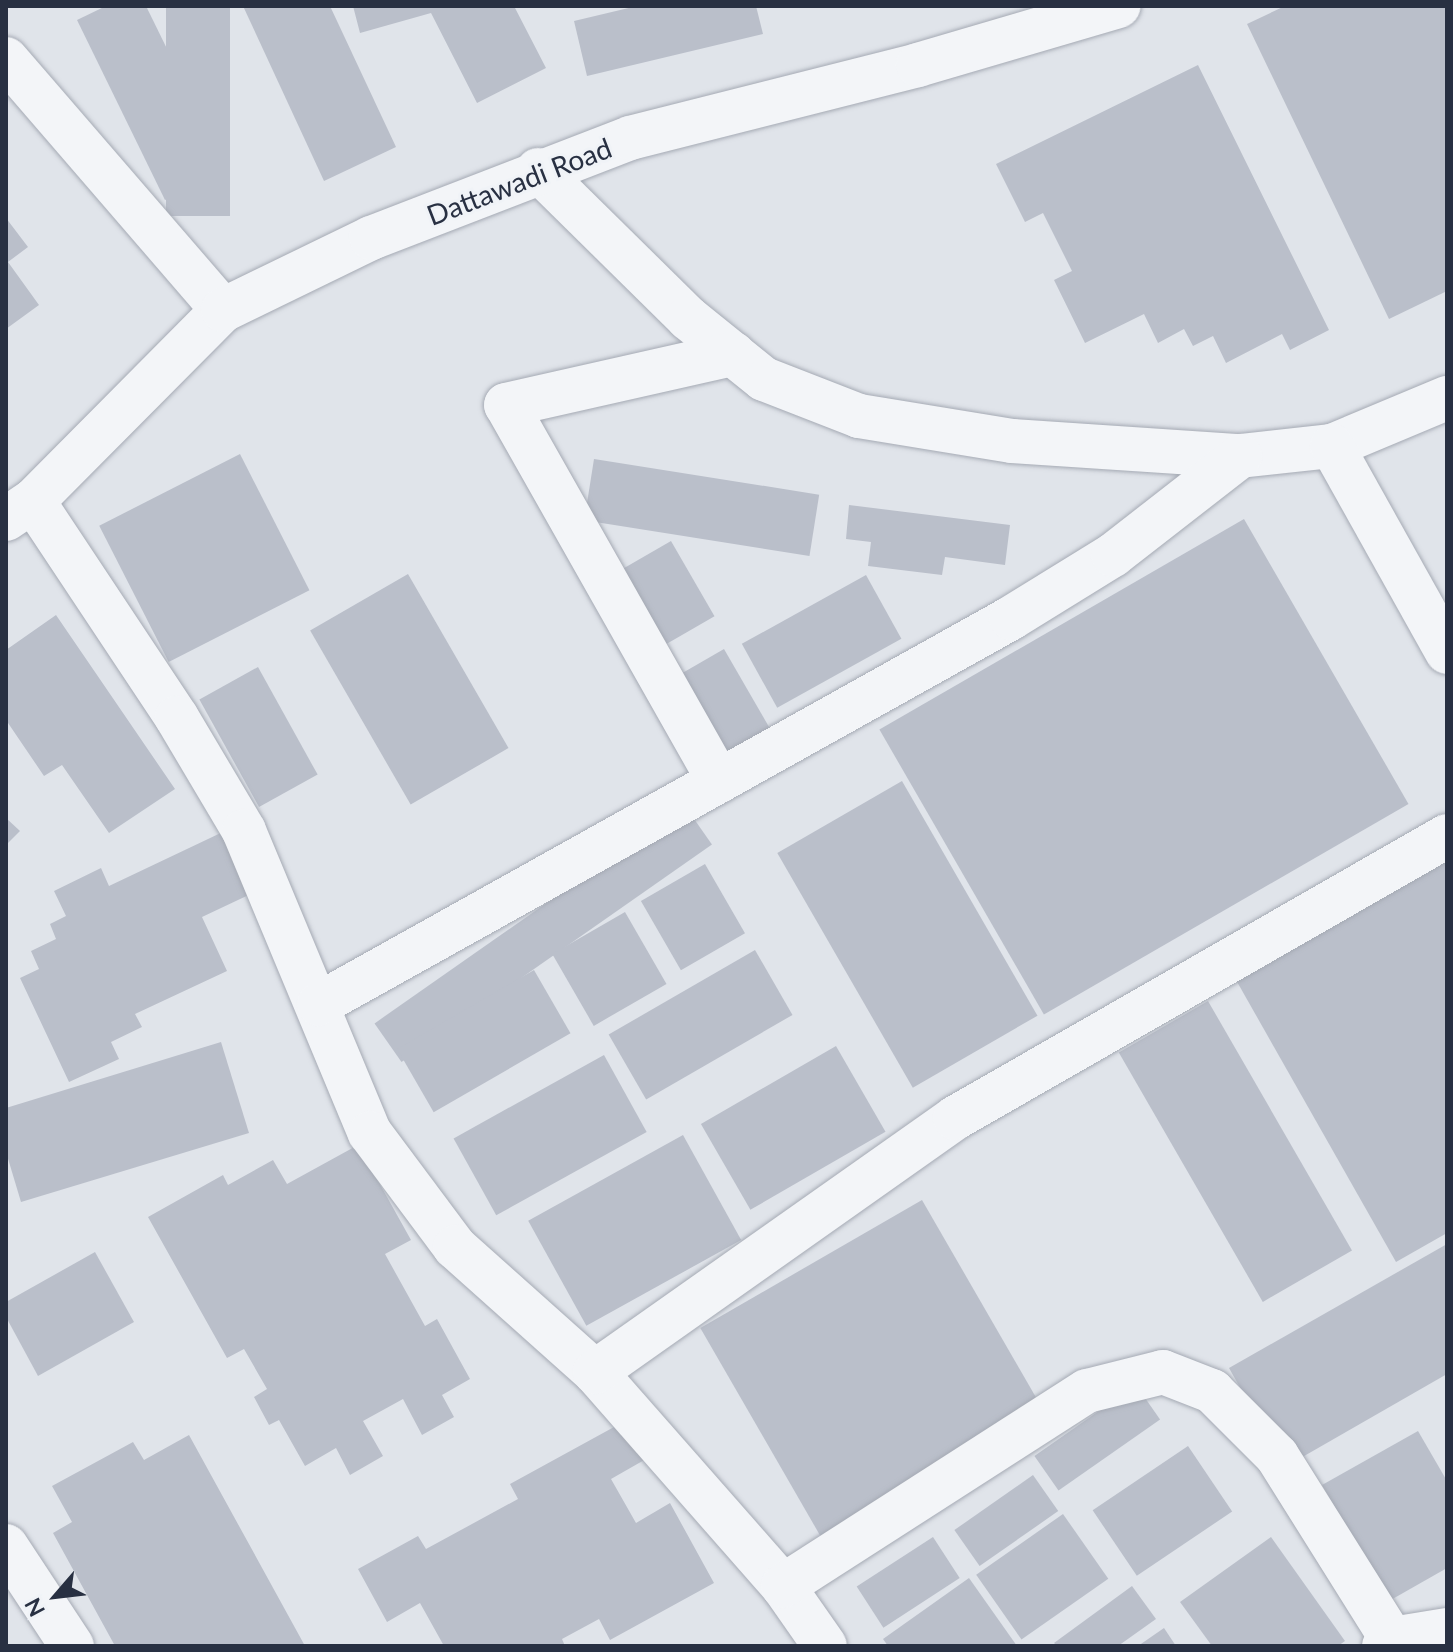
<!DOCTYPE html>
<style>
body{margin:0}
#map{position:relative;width:1453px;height:1652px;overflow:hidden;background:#e0e4ea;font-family:Lato,sans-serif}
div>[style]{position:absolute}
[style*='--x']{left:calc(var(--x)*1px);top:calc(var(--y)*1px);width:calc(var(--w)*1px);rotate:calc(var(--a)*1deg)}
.building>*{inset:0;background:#babfca;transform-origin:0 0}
.roads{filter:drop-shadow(0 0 2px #a5aab4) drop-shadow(0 0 2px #a5aab4)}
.minor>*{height:44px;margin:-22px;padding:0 22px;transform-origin:22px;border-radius:22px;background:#f3f5f8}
span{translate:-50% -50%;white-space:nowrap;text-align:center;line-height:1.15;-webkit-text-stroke:6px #f0f3f7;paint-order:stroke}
.street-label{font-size:28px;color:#283042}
.frame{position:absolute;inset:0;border:8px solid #283042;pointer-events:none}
.north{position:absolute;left:16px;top:1556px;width:80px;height:80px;-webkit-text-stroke:6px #f0f3f7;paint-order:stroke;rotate:242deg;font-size:22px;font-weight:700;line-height:32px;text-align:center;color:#283042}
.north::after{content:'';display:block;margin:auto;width:28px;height:36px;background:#283042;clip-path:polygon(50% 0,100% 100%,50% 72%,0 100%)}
</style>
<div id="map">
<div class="building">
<div style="clip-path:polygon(106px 6px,146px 6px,227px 171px,165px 200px,77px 20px)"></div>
<div style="left:166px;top:6px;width:64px;height:210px"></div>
<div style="clip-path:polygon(243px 6px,330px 6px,396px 147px,324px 181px)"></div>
<div style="clip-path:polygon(353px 6px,514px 6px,546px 68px,477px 103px,431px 13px,360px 33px)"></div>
<div style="clip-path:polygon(637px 6px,756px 6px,763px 34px,587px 76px,574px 21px)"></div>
<div style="clip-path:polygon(1285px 6px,1447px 6px,1447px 291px,1389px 319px,1247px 24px)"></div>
<div style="clip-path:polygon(1198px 65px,1329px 330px,1290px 350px,1282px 334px,1226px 363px,1213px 336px,1193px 346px,1184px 329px,1158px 343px,1144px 314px,1085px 343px,1054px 280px,1072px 271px,1043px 213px,1025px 222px,996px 164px)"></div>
<div style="clip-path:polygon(6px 218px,28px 247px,8px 262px,39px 305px,6px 329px)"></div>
<div style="left:240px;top:454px;width:153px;height:158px;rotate:63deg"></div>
<div style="left:594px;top:459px;width:228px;height:62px;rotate:9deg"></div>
<div style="clip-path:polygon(849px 505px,1010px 525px,1005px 565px,945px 557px,942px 575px,868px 566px,871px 542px,846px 539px)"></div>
<div style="left:1244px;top:519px;width:329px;height:421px;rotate:60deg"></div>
<div style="left:671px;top:541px;width:87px;height:60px;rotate:60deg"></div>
<div style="left:408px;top:574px;width:201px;height:113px;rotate:60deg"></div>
<div style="left:866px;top:575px;width:73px;height:142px;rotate:61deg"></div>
<div style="clip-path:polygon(56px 615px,175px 789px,109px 833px,62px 765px,44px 776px,6px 720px,6px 650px)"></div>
<div style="left:724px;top:649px;width:99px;height:54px;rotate:60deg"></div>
<div style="left:258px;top:667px;width:123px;height:67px;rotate:61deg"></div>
<div style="left:902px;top:781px;width:271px;height:144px;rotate:60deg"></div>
<div style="left:685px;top:806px;width:47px;height:379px;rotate:55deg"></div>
<div style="clip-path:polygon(6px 818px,20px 831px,6px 845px)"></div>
<div style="clip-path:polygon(227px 830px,257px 891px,202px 917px,227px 971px,135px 1014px,142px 1027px,111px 1042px,119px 1059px,69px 1082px,20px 978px,39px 969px,31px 951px,56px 939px,50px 924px,66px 916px,54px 891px,101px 868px,109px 886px)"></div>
<div style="clip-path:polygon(1447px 859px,1447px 1233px,1396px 1262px,1236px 980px)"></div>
<div style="left:705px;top:864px;width:80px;height:74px;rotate:60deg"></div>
<div style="left:625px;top:912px;width:83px;height:84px;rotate:60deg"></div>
<div style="left:755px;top:950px;width:75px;height:169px;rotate:60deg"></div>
<div style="left:534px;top:970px;width:73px;height:158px;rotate:60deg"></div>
<div style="left:1208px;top:1001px;width:288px;height:103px;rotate:60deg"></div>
<div style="clip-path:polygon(221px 1042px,249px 1133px,21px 1202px,6px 1152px,6px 1108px)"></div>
<div style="left:836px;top:1046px;width:99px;height:156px;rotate:60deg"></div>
<div style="left:604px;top:1055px;width:88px;height:172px;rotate:61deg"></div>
<div style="left:683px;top:1135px;width:120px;height:177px;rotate:61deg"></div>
<div style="clip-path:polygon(358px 1145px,411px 1240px,385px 1254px,425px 1326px,437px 1319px,470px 1379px,442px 1395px,454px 1417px,422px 1435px,403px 1399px,363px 1421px,383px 1456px,350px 1475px,336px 1448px,305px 1466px,279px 1420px,269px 1425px,254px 1397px,267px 1389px,244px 1349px,227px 1358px,148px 1217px,223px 1175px,228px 1185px,273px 1160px,287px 1184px)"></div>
<div style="left:922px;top:1200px;width:248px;height:256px;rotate:60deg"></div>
<div style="clip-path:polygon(1447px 1244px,1447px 1374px,1285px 1467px,1229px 1368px)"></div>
<div style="clip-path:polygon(95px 1252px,134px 1322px,38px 1376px,6px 1317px,6px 1302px)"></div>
<div style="left:1136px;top:1385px;width:42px;height:124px;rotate:55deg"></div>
<div style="clip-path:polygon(625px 1421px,646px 1459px,611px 1479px,636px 1523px,670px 1503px,714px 1583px,610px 1640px,599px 1619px,562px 1639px,565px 1646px,444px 1646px,420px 1603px,387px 1622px,358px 1569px,418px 1536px,426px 1549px,518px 1499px,510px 1484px)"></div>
<div style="clip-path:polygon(1418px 1431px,1447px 1481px,1447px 1568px,1389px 1601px,1322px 1485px)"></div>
<div style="clip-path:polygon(189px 1435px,305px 1646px,115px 1646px,53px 1533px,72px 1522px,52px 1486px,133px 1442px,144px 1460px)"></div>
<div style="left:1188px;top:1446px;width:79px;height:115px;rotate:56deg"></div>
<div style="left:1033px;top:1475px;width:44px;height:96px;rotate:55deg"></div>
<div style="left:1063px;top:1514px;width:79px;height:106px;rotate:55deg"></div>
<div style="left:933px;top:1537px;width:49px;height:91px;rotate:57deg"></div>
<div style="clip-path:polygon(1271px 1537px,1345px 1641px,1338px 1646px,1212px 1646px,1180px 1602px)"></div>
<div style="clip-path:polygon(969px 1578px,1017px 1646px,888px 1646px,883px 1639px)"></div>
<div style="clip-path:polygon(1132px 1586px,1156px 1619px,1118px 1646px,1057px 1646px,1054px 1643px)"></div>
<div style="clip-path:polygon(1164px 1628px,1176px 1646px,1138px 1646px)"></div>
</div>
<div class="roads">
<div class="minor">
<div style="--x:6;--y:59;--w:332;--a:49.2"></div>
<div style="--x:538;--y:170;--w:211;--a:44.6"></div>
<div style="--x:688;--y:318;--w:97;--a:38.8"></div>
<div style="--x:764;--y:379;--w:102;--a:21.3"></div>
<div style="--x:859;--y:416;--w:155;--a:9.3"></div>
<div style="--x:1012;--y:441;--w:228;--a:3.8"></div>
<div style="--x:1240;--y:456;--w:93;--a:-6.2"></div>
<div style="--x:1332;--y:446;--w:125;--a:-22.7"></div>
<div style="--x:1332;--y:446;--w:236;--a:60.8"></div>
<div style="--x:33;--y:501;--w:260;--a:56.4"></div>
<div style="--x:177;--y:718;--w:131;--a:59.3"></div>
<div style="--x:244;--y:831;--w:327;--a:67.4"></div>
<div style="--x:370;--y:1133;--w:142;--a:53.3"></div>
<div style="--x:455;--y:1247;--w:188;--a:41.8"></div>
<div style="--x:595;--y:1372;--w:285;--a:48.7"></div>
<div style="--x:783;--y:1586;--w:73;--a:55"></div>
<div style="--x:6;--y:519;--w:32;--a:-34"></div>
<div style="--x:33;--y:501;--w:269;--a:-45.2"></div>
<div style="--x:223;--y:310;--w:165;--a:-25.9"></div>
<div style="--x:371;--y:238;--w:278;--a:-21.1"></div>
<div style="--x:630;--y:138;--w:297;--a:-14.2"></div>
<div style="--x:918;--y:65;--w:209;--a:-16.4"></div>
<div style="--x:719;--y:781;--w:432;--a:-119.5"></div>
<div style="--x:506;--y:405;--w:233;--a:-12.7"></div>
<div style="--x:319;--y:1004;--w:792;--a:-29.15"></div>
<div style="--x:1011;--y:618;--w:120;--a:-31.7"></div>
<div style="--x:1113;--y:555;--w:161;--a:-37.9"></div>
<div style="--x:595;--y:1372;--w:441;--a:-35.2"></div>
<div style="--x:955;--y:1118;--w:567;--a:-29.82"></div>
<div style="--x:6;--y:1546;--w:120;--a:56.6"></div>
<div style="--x:783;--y:1586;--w:361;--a:-32.7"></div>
<div style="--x:1087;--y:1391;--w:78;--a:-14"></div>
<div style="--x:1163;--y:1372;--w:53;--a:21.2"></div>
<div style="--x:1212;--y:1391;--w:92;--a:45"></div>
<div style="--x:1277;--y:1456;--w:216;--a:57.9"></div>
<div style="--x:1384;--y:1646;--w:11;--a:-41"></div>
<div style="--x:1392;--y:1639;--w:56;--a:-9.3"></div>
</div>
</div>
<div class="street-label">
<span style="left:519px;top:181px;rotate:-21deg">Dattawadi Road</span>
</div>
<div class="frame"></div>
<div class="north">N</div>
</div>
